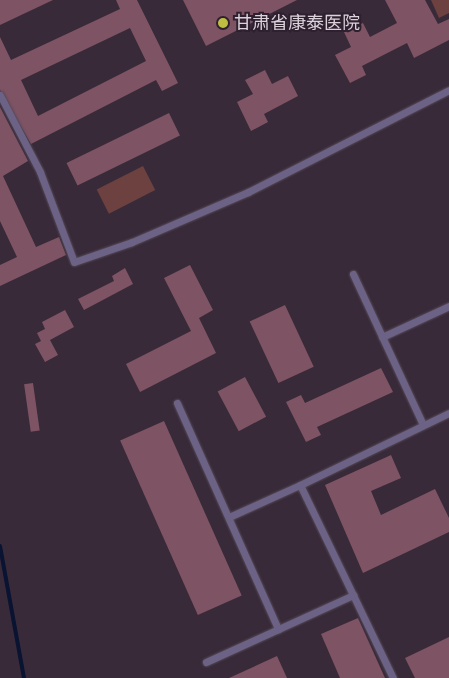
<!DOCTYPE html>
<meta charset="utf-8">
<style>
body{margin:0}
#map{position:relative;width:449px;height:678px;overflow:hidden;background:#382a39;font-family:Helvetica,"Noto Sans SC",sans-serif}
div>[style]{position:absolute}
[style*='--x']{left:calc(var(--x)*1px);top:calc(var(--y)*1px);width:calc(var(--w)*1px);rotate:calc(var(--a)*1deg)}
.green>*{inset:0;background:#6c413f;transform-origin:0 0}
.stream>*{height:4px;margin:-2px;padding:0 2px;transform-origin:2px;border-radius:2px;background:#091332}
.building>*{inset:0;background:#7e5364;transform-origin:0 0}
.roads{filter:drop-shadow(0 0 1px #554856) drop-shadow(0 0 1px #554856)}
.lane>*{height:7px;margin:-3.5px;padding:0 3.5px;transform-origin:3.5px;border-radius:3.5px;background:#6b6285}
.dots>*{width:14px;height:14px;translate:-50% -50%;box-sizing:border-box;border:2px solid #2e202f;border-radius:50%}
span{translate:-50% -50%;white-space:nowrap;text-align:center;line-height:1.15;-webkit-text-stroke:4px #2e202f;paint-order:stroke}
.poi-label{font-size:18px;color:#dad1da}
.left{translate:0 -50%;text-align:left}
</style>
<div id="map">
<div class="green">
<div style="clip-path:polygon(431px 0,449px 0,449px 13px,439px 18px)"></div>
<div style="left:143px;top:166px;width:27px;height:52px;rotate:63deg"></div>
</div>
<div class="stream">
<div style="--x:0;--y:546;--w:134;--a:79.7"></div>
</div>
<div class="building">
<div style="clip-path:polygon(0 0,53px 0,0 25px)"></div>
<div style="clip-path:polygon(evenodd,116px 0,137px 0,178px 83px,162px 91px,156px 80px,31px 144px,0 90px,0 37px,11px 60px,120px 9px,116px 0,130px 28px,146px 61px,38px 116px,21px 80px,130px 28px)"></div>
<div style="clip-path:polygon(183px 0,297px 0,206px 46px)"></div>
<div style="clip-path:polygon(385px 0,425px 0,438px 24px,449px 19px,449px 40px,414px 58px,407px 43px,362px 66px,366px 75px,350px 83px,335px 55px,351px 47px,344px 32px,363px 23px,370px 37px,397px 23px)"></div>
<div style="clip-path:polygon(265px 70px,272px 84px,288px 76px,298px 96px,264px 114px,268px 122px,251px 131px,237px 102px,253px 94px,245px 80px)"></div>
<div style="clip-path:polygon(0 107px,28px 161px,3px 176px,36px 247px,59px 237px,66px 255px,0 286px,0 265px,17px 257px,0 221px)"></div>
<div style="left:169px;top:113px;width:25px;height:114px;rotate:64deg"></div>
<div style="clip-path:polygon(190px 265px,213px 310px,199px 318px,216px 353px,140px 392px,126px 364px,191px 331px,164px 278px)"></div>
<div style="clip-path:polygon(125px 268px,133px 284px,84px 310px,78px 299px,114px 281px,112px 276px)"></div>
<div style="left:285px;top:305px;width:68px;height:39px;rotate:65deg"></div>
<div style="clip-path:polygon(65px 310px,74px 327px,50px 340px,58px 355px,45px 362px,35px 344px,41px 341px,37px 333px,45px 329px,42px 322px)"></div>
<div style="clip-path:polygon(381px 368px,393px 392px,317px 427px,321px 435px,306px 442px,286px 402px,301px 395px,305px 403px)"></div>
<div style="left:245px;top:377px;width:45px;height:31px;rotate:62deg"></div>
<div style="left:33px;top:383px;width:48px;height:9px;rotate:82deg"></div>
<div style="left:164px;top:421px;width:191px;height:48px;rotate:66deg"></div>
<div style="clip-path:polygon(391px 455px,401px 478px,371px 491px,381px 515px,435px 489px,449px 518px,449px 532px,363px 573px,325px 485px)"></div>
<div style="clip-path:polygon(358px 618px,385px 678px,340px 678px,321px 634px)"></div>
<div style="clip-path:polygon(449px 637px,449px 678px,415px 678px,405px 658px)"></div>
<div style="clip-path:polygon(277px 656px,287px 678px,229px 678px)"></div>
</div>
<div class="roads">
<div class="lane">
<div style="--x:0;--y:95;--w:87;--a:62.5"></div>
<div style="--x:40;--y:172;--w:96;--a:69.3"></div>
<div style="--x:74;--y:262;--w:61;--a:-19"></div>
<div style="--x:132;--y:242;--w:126;--a:-23.3"></div>
<div style="--x:248;--y:192;--w:225;--a:-26.9"></div>
<div style="--x:353;--y:274;--w:166;--a:65.1"></div>
<div style="--x:382;--y:337;--w:74;--a:-24.8"></div>
<div style="--x:177;--y:403;--w:248;--a:65.9"></div>
<div style="--x:229;--y:517;--w:78;--a:-24.3"></div>
<div style="--x:206;--y:662;--w:162;--a:-24.5"></div>
<div style="--x:393;--y:678;--w:214;--a:-115.7"></div>
<div style="--x:300;--y:485;--w:165;--a:-25.8"></div>
</div>
</div>
<div class="dots">
<div style="left:223px;top:23px;background:#bebf42"></div>
</div>
<div class="poi-label">
<span class="left" style="left:234px;top:23px">甘肃省康泰医院</span>
</div>
</div>
